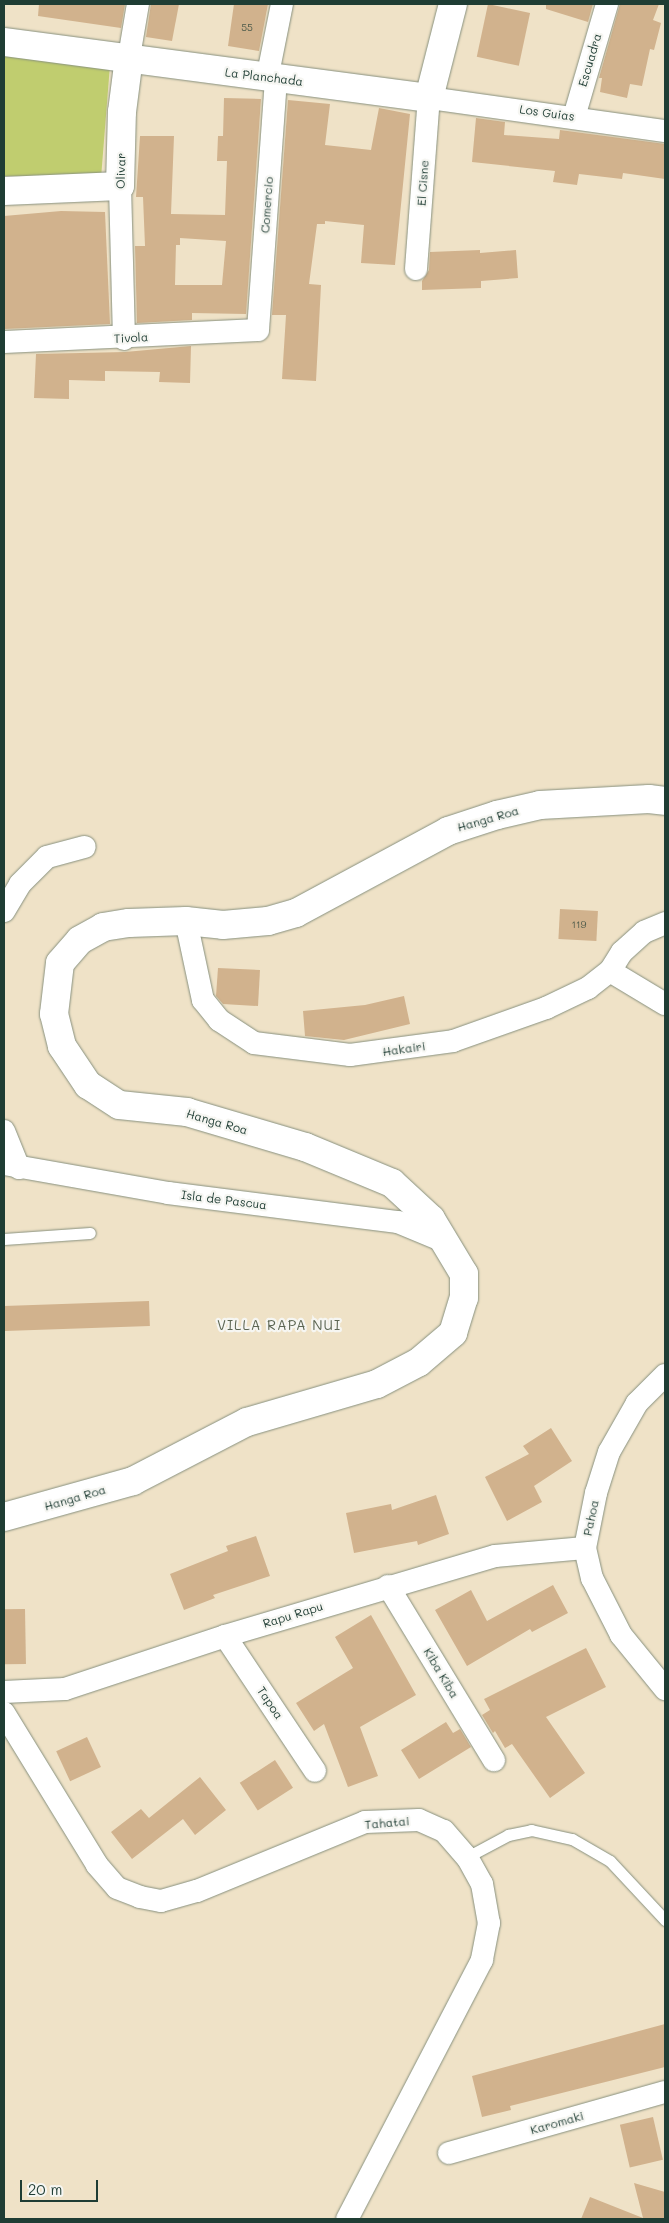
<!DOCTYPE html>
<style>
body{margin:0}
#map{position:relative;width:669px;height:2223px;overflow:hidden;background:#efe2c7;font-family:Mali,sans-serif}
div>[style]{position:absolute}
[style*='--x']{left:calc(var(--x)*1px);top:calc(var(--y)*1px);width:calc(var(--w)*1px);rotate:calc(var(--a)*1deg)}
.green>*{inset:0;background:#c0cd6f}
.building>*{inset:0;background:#d1b28d;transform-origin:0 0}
.roads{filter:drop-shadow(0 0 1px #87907e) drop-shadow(0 0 1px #87907e)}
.lane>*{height:11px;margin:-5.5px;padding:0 5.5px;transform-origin:5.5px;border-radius:5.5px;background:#fff}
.street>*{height:22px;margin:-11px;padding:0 11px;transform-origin:11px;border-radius:11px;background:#fff}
.secondary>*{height:28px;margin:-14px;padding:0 14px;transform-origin:14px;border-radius:14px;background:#fff}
span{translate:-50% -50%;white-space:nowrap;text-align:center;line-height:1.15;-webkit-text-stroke:4.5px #f6f6f2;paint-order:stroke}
.number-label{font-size:10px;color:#4c5a4a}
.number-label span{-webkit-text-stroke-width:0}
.street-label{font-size:12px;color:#1f3d34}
.neighbourhood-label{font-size:14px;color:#5d6653;letter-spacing:1px}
.frame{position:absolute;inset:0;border:5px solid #1f3d34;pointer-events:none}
.scale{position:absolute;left:20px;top:2180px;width:78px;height:22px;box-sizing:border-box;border:2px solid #1f3d34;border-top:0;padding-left:6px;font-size:15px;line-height:18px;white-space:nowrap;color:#1f3d34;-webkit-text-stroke:4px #f6f6f2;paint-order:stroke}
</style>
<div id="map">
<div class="green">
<div style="clip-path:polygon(4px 53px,110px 65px,101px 178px,4px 176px)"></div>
</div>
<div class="building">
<div style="clip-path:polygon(39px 4px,125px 4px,121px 28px,38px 16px)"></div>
<div style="clip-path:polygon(151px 4px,179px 4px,172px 41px,146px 37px)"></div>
<div style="clip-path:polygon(234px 4px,268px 4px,259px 51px,228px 46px)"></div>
<div style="left:488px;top:4px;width:43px;height:54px;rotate:12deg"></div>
<div style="clip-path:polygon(546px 4px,593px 4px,588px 22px,546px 9px)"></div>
<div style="clip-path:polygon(620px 4px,659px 4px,653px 20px,661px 23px,654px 50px,650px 49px,642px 86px,630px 84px,627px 98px,600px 92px,602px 78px,599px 78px)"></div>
<div style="clip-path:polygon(evenodd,224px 98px,261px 99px,246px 314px,192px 313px,192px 320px,137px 323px,135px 246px,145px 246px,143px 197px,136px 197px,140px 136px,174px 136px,171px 214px,225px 215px,227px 161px,217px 161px,218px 136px,223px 136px,224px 98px,180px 238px,226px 241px,222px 285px,175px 285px,176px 245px,180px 245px,180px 238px)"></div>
<div style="clip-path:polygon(288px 100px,330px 104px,325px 145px,371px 150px,379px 108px,410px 114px,395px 265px,361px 263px,364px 225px,325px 221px,325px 224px,317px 224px,309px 284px,321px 285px,316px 381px,282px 379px,286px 315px,272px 315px)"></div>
<div style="clip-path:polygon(476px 118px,505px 122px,504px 135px,559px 139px,560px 130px,665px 144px,665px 179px,623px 173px,622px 179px,579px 174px,577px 185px,553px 182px,555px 171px,472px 162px)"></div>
<div style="clip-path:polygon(61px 211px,105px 212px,110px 324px,4px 329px,4px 216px)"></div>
<div style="clip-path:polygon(480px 250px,480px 253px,516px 250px,518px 278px,481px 281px,481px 288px,422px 290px,422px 281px,429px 270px,430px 252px)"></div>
<div style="clip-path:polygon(191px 346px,190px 383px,159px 382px,160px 372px,105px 371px,105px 381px,69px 380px,69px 399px,34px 398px,36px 354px,125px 352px)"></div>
<div style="left:560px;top:909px;width:38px;height:30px;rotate:3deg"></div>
<div style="clip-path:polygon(218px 968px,260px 970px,258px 1006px,223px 1004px,216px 996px)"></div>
<div style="clip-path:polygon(404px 996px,410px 1024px,344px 1040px,305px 1036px,303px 1011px,365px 1005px)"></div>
<div style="left:149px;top:1301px;width:25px;height:145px;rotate:88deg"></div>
<div style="clip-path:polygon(551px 1428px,572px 1461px,534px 1486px,542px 1502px,507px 1521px,485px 1477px,529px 1454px,523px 1446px)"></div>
<div style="clip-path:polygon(436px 1495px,449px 1534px,418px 1545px,417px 1541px,354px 1553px,346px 1513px,391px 1504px,392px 1510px)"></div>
<div style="clip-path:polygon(256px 1536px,270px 1576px,213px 1595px,215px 1598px,184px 1610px,170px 1574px,228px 1551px,226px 1546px)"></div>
<div style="clip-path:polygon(553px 1585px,568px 1613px,532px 1632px,530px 1629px,467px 1666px,435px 1610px,471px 1590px,487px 1621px)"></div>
<div style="left:25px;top:1609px;width:55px;height:21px;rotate:89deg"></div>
<div style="clip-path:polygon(371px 1615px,416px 1695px,360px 1727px,378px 1776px,348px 1787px,324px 1724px,314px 1731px,296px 1703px,353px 1668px,335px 1637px)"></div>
<div style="clip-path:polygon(586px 1648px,606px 1687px,546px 1717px,585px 1773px,550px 1798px,512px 1744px,505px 1748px,495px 1731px,493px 1733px,482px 1715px,490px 1710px,484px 1699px)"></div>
<div style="clip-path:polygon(446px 1722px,453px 1733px,460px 1729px,471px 1747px,419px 1779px,401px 1750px)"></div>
<div style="left:87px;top:1737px;width:33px;height:34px;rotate:65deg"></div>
<div style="left:275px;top:1760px;width:33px;height:42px;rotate:57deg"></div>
<div style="clip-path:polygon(200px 1777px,226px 1810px,195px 1835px,183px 1819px,132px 1859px,111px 1832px,141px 1809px,149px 1818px)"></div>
<div style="clip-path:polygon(665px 2024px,665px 2067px,510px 2106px,511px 2110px,482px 2117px,472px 2076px)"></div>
<div style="left:653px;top:2117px;width:44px;height:34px;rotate:77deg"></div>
<div style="clip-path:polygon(634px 2183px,665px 2192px,665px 2219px,581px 2219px,590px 2197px,643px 2218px)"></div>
</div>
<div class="roads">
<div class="lane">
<div style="--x:4;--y:1239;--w:86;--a:-4"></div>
<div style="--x:467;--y:1857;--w:47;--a:-28.2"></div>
<div style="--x:508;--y:1835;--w:24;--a:-12"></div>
<div style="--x:531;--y:1830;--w:42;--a:12.4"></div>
<div style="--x:572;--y:1839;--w:44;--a:30.1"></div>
<div style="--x:610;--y:1861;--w:81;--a:47"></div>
</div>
<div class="street">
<div style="--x:129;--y:57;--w:54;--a:-80.4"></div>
<div style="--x:267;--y:79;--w:76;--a:-78.7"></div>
<div style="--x:574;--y:117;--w:118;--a:-73.7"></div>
<div style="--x:120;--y:186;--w:153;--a:88.5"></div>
<div style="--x:416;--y:269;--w:171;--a:-85.7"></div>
<div style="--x:429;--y:98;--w:238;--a:8"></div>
<div style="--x:4;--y:342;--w:254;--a:-2.7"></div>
<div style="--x:258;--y:330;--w:252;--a:-85.9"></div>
<div style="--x:4;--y:911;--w:31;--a:-59"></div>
<div style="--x:20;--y:884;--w:38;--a:-45"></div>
<div style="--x:47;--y:857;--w:39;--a:-15"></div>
<div style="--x:186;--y:921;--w:81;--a:77.9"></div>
<div style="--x:203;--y:1000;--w:26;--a:51"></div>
<div style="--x:219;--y:1020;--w:42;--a:33.3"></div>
<div style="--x:254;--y:1043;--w:97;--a:7.1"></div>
<div style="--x:350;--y:1055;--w:104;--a:-7.7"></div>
<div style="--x:453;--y:1041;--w:99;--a:-19.5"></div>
<div style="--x:546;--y:1008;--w:47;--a:-25.5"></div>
<div style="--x:588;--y:988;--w:28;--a:-38"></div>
<div style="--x:610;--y:971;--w:22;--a:-58"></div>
<div style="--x:622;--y:952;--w:30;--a:-42"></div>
<div style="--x:644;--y:932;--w:23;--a:-23"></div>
<div style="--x:610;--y:971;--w:64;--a:31"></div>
<div style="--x:4;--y:1131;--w:40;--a:68"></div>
<div style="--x:4;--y:1164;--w:167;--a:10"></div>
<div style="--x:168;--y:1193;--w:232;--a:7.2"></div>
<div style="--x:398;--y:1222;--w:47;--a:22.7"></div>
<div style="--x:665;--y:1375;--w:40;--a:135"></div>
<div style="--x:637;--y:1403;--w:56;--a:119.7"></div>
<div style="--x:609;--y:1452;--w:43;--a:107.6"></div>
<div style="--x:596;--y:1493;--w:56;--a:101.3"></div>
<div style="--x:585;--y:1548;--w:31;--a:77"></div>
<div style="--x:592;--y:1578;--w:64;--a:63"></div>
<div style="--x:621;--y:1635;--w:70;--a:50.8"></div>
<div style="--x:388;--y:1586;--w:204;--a:58.7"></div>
<div style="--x:225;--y:1636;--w:162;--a:56.3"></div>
<div style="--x:4;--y:1692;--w:61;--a:-2.8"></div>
<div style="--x:65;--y:1689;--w:169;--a:-18.3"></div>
<div style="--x:225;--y:1636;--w:282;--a:-16.5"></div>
<div style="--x:495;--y:1556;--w:90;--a:-5.1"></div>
<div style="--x:4;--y:1713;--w:178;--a:58.5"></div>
<div style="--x:97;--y:1865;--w:30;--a:49"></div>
<div style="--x:117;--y:1888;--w:25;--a:21"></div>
<div style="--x:140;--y:1897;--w:21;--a:11"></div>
<div style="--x:161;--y:1901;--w:37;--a:-16"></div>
<div style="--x:197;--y:1891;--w:182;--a:-22.3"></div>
<div style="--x:365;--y:1822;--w:54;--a:-2.1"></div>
<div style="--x:419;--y:1820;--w:27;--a:24"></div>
<div style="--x:444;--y:1831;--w:35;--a:49"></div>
<div style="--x:467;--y:1857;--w:31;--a:61"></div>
<div style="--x:482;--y:1884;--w:40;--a:80"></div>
<div style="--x:489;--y:1923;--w:38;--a:101"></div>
<div style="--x:482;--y:1960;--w:292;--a:117.5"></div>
<div style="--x:449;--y:2153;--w:224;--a:-15.8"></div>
</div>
<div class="secondary">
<div style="--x:4;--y:42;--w:429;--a:7.5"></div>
<div style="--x:429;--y:98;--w:97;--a:-75.7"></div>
<div style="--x:4;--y:191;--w:116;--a:-2.5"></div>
<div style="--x:120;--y:186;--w:74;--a:-88.5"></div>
<div style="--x:122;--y:112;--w:55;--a:-82.7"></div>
<div style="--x:4;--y:1517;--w:134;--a:-15.6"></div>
<div style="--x:133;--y:1481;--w:128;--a:-27.4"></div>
<div style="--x:247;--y:1422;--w:135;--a:-16.3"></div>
<div style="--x:377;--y:1384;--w:47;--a:-27.6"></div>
<div style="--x:419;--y:1362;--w:45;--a:-40.5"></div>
<div style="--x:453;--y:1333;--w:37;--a:-73"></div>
<div style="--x:464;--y:1298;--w:24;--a:-90"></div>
<div style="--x:464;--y:1274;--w:64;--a:-121"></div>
<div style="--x:431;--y:1219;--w:53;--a:-137.3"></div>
<div style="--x:392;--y:1183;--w:94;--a:-157.5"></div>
<div style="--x:305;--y:1147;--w:123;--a:-163.5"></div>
<div style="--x:187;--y:1112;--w:68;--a:-174.1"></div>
<div style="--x:119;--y:1105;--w:37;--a:-147"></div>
<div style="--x:88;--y:1085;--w:47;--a:-123.7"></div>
<div style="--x:62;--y:1046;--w:33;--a:-104"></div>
<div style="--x:54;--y:1014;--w:51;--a:-83.3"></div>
<div style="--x:60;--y:963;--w:30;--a:-49"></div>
<div style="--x:80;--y:940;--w:26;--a:-29"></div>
<div style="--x:103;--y:927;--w:26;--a:-9"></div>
<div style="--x:129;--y:923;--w:57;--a:-2"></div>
<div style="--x:186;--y:921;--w:37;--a:6"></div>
<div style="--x:223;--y:925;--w:45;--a:-5.1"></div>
<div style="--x:268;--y:921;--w:29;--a:-16"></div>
<div style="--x:296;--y:913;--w:173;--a:-28.3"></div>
<div style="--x:448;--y:831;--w:52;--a:-18.1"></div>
<div style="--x:497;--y:815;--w:44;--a:-13.1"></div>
<div style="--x:540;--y:805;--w:109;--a:-3.2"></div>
<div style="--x:649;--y:799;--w:16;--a:7"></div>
</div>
</div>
<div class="number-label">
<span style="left:247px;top:28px">55</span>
<span style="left:579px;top:925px">119</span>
</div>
<div class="street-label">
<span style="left:590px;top:60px;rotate:-74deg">Escuadra</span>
<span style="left:264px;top:77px;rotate:7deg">La Planchada</span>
<span style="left:547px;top:113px;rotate:8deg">Los Guias</span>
<span style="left:121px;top:171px;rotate:-89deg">Olivar</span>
<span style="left:423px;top:183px;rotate:-86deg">El Cisne</span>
<span style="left:267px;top:205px;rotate:-86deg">Comercio</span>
<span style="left:131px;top:338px;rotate:-3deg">Tivola</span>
<span style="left:488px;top:819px;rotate:-16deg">Hanga Roa</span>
<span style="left:404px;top:1049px;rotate:-8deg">Hakairi</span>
<span style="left:217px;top:1122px;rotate:16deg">Hanga Roa</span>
<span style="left:224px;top:1200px;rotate:7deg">Isla de Pascua</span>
<span style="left:75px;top:1498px;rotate:-16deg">Hanga Roa</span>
<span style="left:591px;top:1518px;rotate:-78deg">Pahoa</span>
<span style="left:293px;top:1615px;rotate:-17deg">Rapu Rapu</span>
<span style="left:441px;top:1673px;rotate:59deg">Kiba Kiba</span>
<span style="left:270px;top:1703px;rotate:56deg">Tapoa</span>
<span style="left:387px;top:1823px;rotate:-5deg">Tahatai</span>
<span style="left:557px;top:2123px;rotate:-16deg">Karomaki</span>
</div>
<div class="neighbourhood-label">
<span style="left:279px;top:1325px">VILLA RAPA NUI</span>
</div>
<div class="frame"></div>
<div class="scale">20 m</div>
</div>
